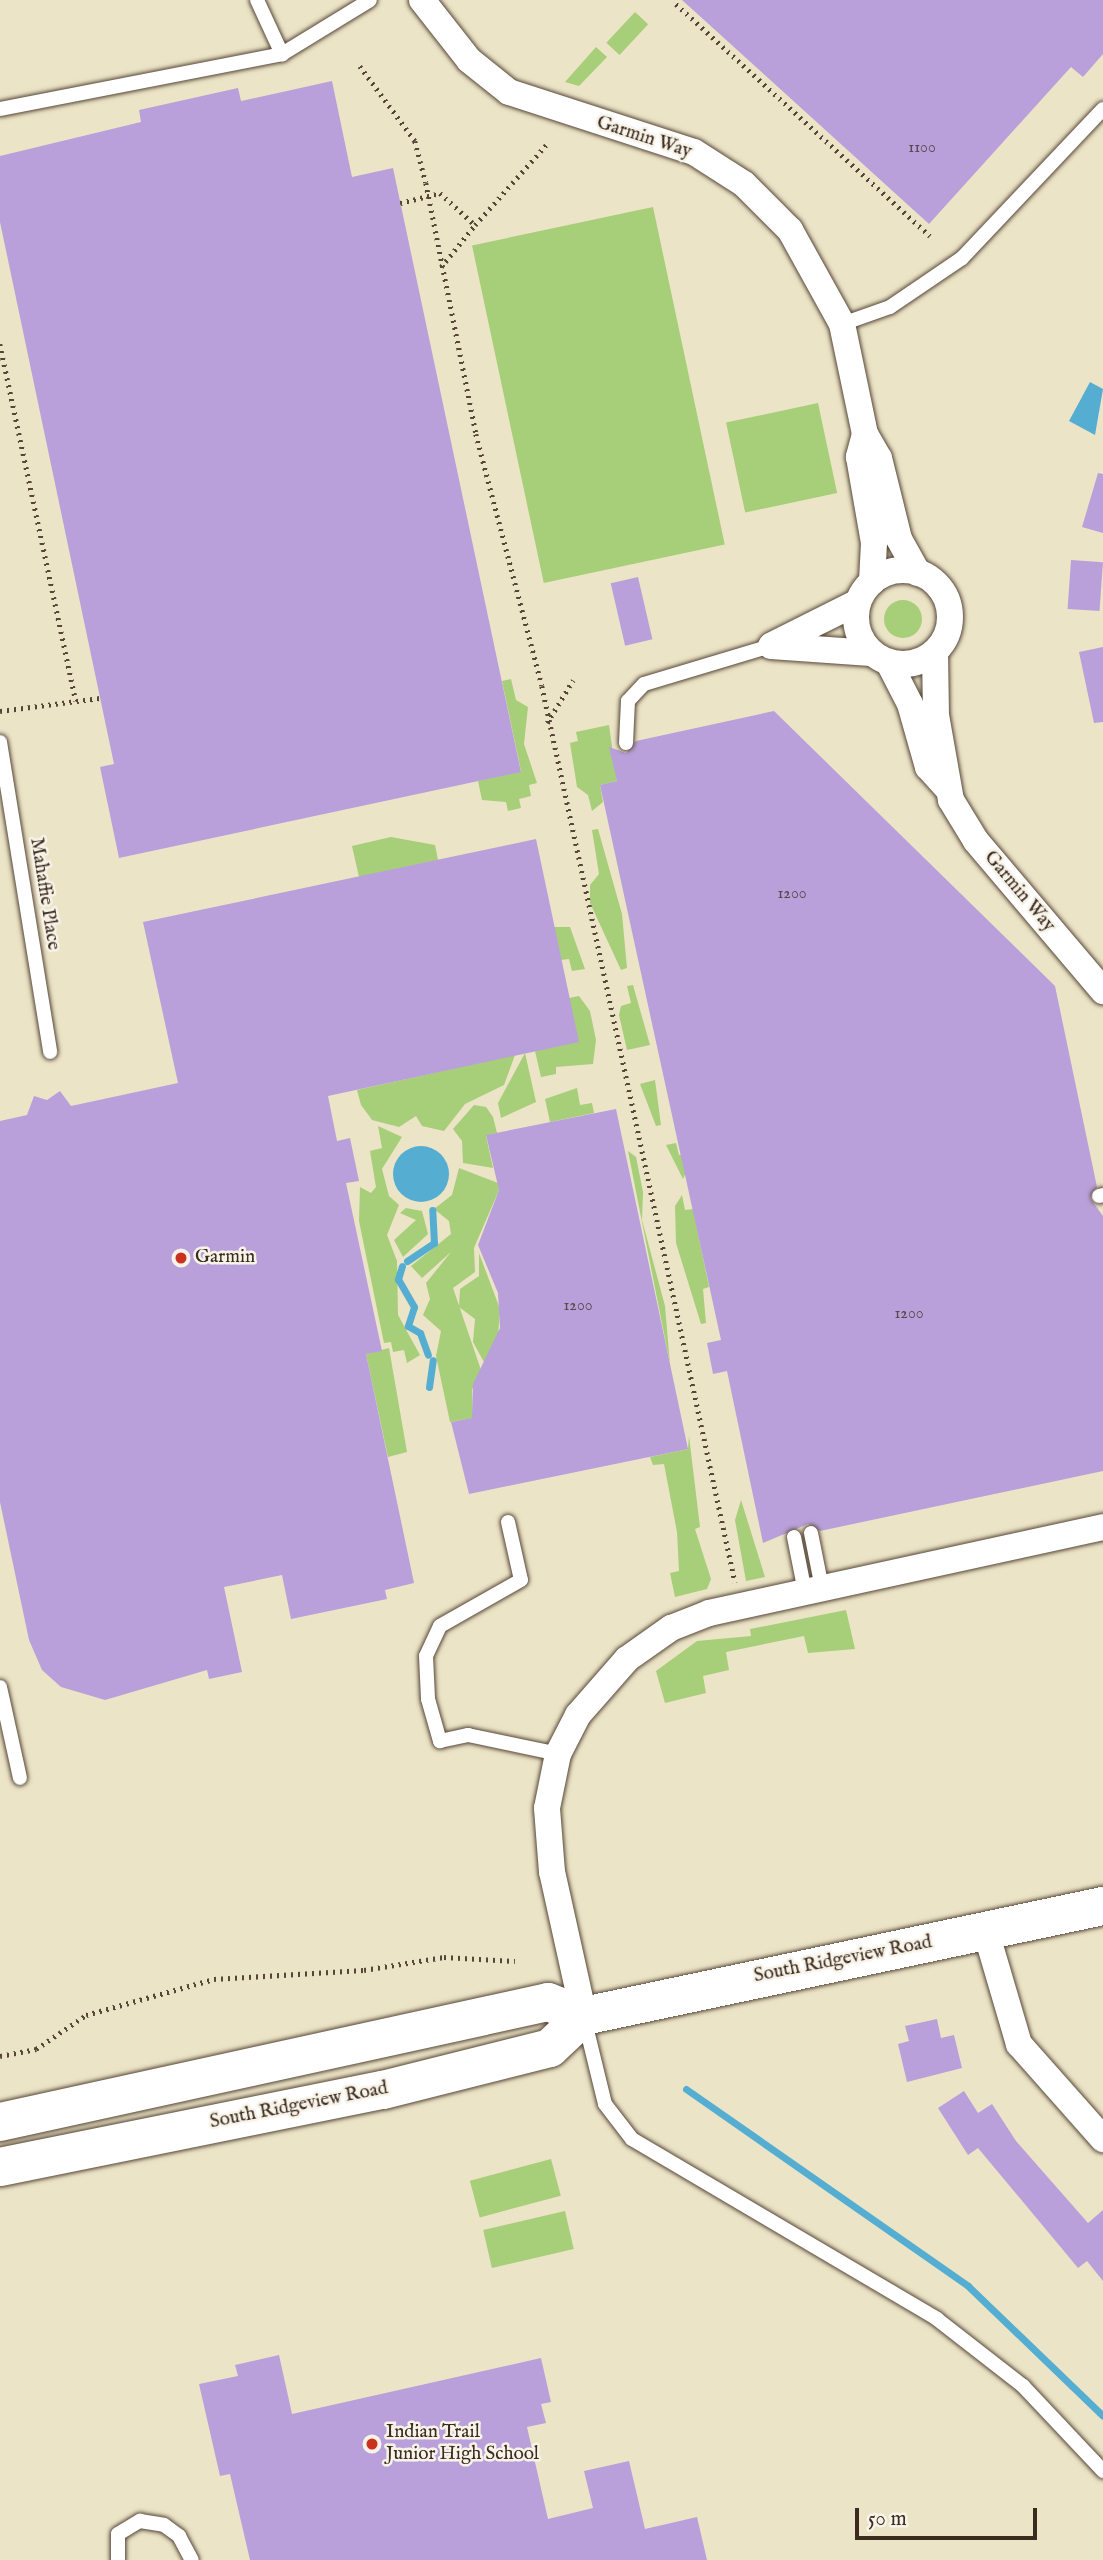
<!DOCTYPE html>
<style>
body{margin:0}
#map{position:relative;width:1103px;height:2560px;overflow:hidden;background:#ece4c7;font-family:"IM FELL English",serif}
div>[style]{position:absolute}
[style*='--x']{left:calc(var(--x)*1px);top:calc(var(--y)*1px);width:calc(var(--w)*1px);rotate:calc(var(--a)*1deg)}
.green>*{inset:0;background:#a7ce79;transform-origin:0 0}
.round{border-radius:50%}
.water>*{inset:0;background:#55aed2}
.stream>*{height:7px;margin:-3.5px;padding:0 3.5px;transform-origin:3.5px;border-radius:3.5px;background:#55aed2}
.building>*{inset:0;background:#b9a0da;transform-origin:0 0}
.path>*{height:4.5px;margin-top:-2.25px;transform-origin:0;background:repeating-linear-gradient(90deg,#564637 0 2px,transparent 0 7px)}
.roads{filter:drop-shadow(0 0 2px #564637) drop-shadow(0 0 2px #564637)}
.service>*{height:14px;margin:-7px;padding:0 7px;transform-origin:7px;border-radius:7px;background:#fff}
.minor>*{height:26px;margin:-13px;padding:0 13px;transform-origin:13px;border-radius:13px;background:#fff}
.minor>.ring{margin:-13px;padding:0;box-sizing:content-box;background:none;border:26px solid #fff;border-radius:50%}
.secondary>*{height:38px;margin:-19px;padding:0 19px;transform-origin:19px;border-radius:19px;background:#fff}
.dots>*{width:19px;height:19px;translate:-50% -50%;box-sizing:border-box;border:4px solid #f7f3e8;border-radius:50%}
span{translate:-50% -50%;white-space:nowrap;text-align:center;line-height:1.15;-webkit-text-stroke:5px #f7f3e8;paint-order:stroke}
.number-label{font-size:16px;color:#5a484d}
.number-label span{-webkit-text-stroke-width:0}
.street-label{font-size:19px;color:#3b2a1e}
.poi-label{font-size:19px;color:#3b2a1e}
.left{translate:0 -50%;text-align:left}
.scale{position:absolute;left:855px;top:2508px;width:182px;height:32px;box-sizing:border-box;border:4px solid #3b2a1e;border-top:0;padding-left:9px;font-size:21px;line-height:24px;white-space:nowrap;color:#3b2a1e;-webkit-text-stroke:5px #f7f3e8;paint-order:stroke}
</style>
<div id="map">
<div class="green">
<div style="left:635px;top:12px;width:18px;height:42px;rotate:43deg"></div>
<div style="clip-path:polygon(596px 47px,607px 57px,579px 86px,565px 82px)"></div>
<div style="left:653px;top:207px;width:345px;height:185px;rotate:78deg"></div>
<div style="left:818px;top:403px;width:92px;height:94px;rotate:78deg"></div>
<div class="round" style="left:884px;top:600px;width:38px;height:38px"></div>
<div style="clip-path:polygon(511px 679px,516px 700px,528px 707px,524px 744px,537px 783px,529px 785px,531px 796px,519px 799px,521px 808px,508px 811px,506px 802px,482px 800px,478px 781px,521px 771px,502px 681px)"></div>
<div style="clip-path:polygon(609px 725px,617px 781px,600px 785px,603px 802px,592px 811px,588px 795px,577px 787px,570px 743px,578px 741px,576px 732px)"></div>
<div style="clip-path:polygon(598px 829px,622px 914px,627px 968px,621px 970px,590px 903px,590px 885px,599px 874px,592px 830px)"></div>
<div style="clip-path:polygon(391px 837px,435px 845px,438px 860px,359px 877px,352px 846px)"></div>
<div style="clip-path:polygon(554px 927px,570px 927px,585px 969px,572px 971px,569px 959px,561px 960px)"></div>
<div style="clip-path:polygon(633px 985px,650px 1045px,627px 1050px,619px 1015px,621px 1006px,631px 1003px,627px 986px)"></div>
<div style="clip-path:polygon(579px 996px,590px 1011px,596px 1040px,593px 1064px,556px 1067px,556px 1074px,541px 1077px,535px 1051px,569px 998px)"></div>
<div style="clip-path:polygon(525px 1053px,536px 1102px,501px 1118px,498px 1103px)"></div>
<div style="clip-path:polygon(515px 1055px,504px 1085px,465px 1104px,444px 1131px,422px 1126px,416px 1116px,399px 1127px,372px 1120px,361px 1105px,357px 1090px)"></div>
<div style="clip-path:polygon(655px 1080px,661px 1125px,656px 1126px,640px 1084px)"></div>
<div style="clip-path:polygon(577px 1088px,580px 1105px,592px 1103px,594px 1113px,550px 1122px,545px 1099px)"></div>
<div style="clip-path:polygon(474px 1105px,486px 1107px,493px 1117px,497px 1133px,486px 1136px,493px 1168px,463px 1163px,462px 1141px,453px 1129px)"></div>
<div style="clip-path:polygon(378px 1126px,402px 1137px,382px 1169px,389px 1196px,399px 1205px,387px 1235px,397px 1261px,398px 1315px,420px 1355px,407px 1363px,404px 1350px,393px 1352px,391px 1342px,384px 1343px,359px 1221px,360px 1187px,371px 1193px,376px 1187px,370px 1151px,382px 1148px)"></div>
<div style="clip-path:polygon(676px 1143px,679px 1155px,696px 1152px,683px 1179px,666px 1145px)"></div>
<div style="clip-path:polygon(628px 1151px,636px 1157px,643px 1192px,642px 1220px,665px 1306px,670px 1364px)"></div>
<div style="clip-path:polygon(459px 1168px,498px 1183px,499px 1190px,474px 1248px,475px 1272px,453px 1288px,481px 1370px,472px 1390px,473px 1418px,450px 1422px,436px 1356px,441px 1331px,423px 1315px,430px 1299px,426px 1283px,451px 1252px,422px 1278px,411px 1266px,451px 1234px,449px 1221px,434px 1209px,452px 1195px)"></div>
<div style="clip-path:polygon(682px 1195px,685px 1210px,693px 1209px,709px 1287px,703px 1289px,706px 1323px,701px 1324px,676px 1243px,675px 1206px)"></div>
<div style="clip-path:polygon(406px 1208px,422px 1211px,428px 1234px,403px 1257px,394px 1240px,416px 1220px,400px 1213px)"></div>
<div style="clip-path:polygon(479px 1253px,500px 1309px,498px 1337px,485px 1364px,473px 1342px,475px 1319px,459px 1307px,460px 1289px,479px 1276px)"></div>
<div style="clip-path:polygon(389px 1348px,407px 1452px,388px 1457px,366px 1354px)"></div>
<div style="clip-path:polygon(689px 1436px,700px 1527px,695px 1529px,711px 1579px,707px 1589px,675px 1597px,670px 1573px,679px 1571px,677px 1532px,664px 1464px,653px 1465px,650px 1457px,688px 1449px)"></div>
<div style="clip-path:polygon(741px 1500px,765px 1577px,746px 1581px,735px 1520px)"></div>
<div style="clip-path:polygon(846px 1610px,855px 1649px,808px 1653px,804px 1636px,726px 1652px,729px 1670px,703px 1676px,706px 1693px,665px 1703px,656px 1671px,697px 1641px,751px 1636px,750px 1629px)"></div>
<div style="left:551px;top:2159px;width:38px;height:84px;rotate:75deg"></div>
<div style="left:565px;top:2211px;width:39px;height:84px;rotate:77deg"></div>
</div>
<div class="water">
<div style="clip-path:polygon(1090px 382px,1103px 389px,1095px 435px,1069px 421px)"></div>
<div class="round" style="left:393px;top:1146px;width:56px;height:56px"></div>
</div>
<div class="stream">
<div style="--x:407;--y:1261;--w:32;--a:-34"></div>
<div style="--x:434;--y:1243;--w:33;--a:-93"></div>
<div style="--x:402;--y:1266;--w:14;--a:107"></div>
<div style="--x:398;--y:1279;--w:32;--a:60"></div>
<div style="--x:414;--y:1307;--w:20;--a:108"></div>
<div style="--x:408;--y:1326;--w:14;--a:30"></div>
<div style="--x:420;--y:1333;--w:23;--a:70"></div>
<div style="--x:429;--y:1387;--w:27;--a:-82"></div>
<div style="--x:686;--y:2089;--w:344;--a:34.9"></div>
<div style="--x:968;--y:2286;--w:187;--a:43.9"></div>
</div>
<div class="building">
<div style="clip-path:polygon(682px 0,1103px 0,1103px 54px,1083px 77px,1071px 67px,929px 224px)"></div>
<div style="clip-path:polygon(332px 81px,352px 177px,393px 168px,521px 772px,119px 858px,100px 767px,114px 764px,0 222px,0 156px,141px 122px,139px 110px,238px 88px,241px 101px)"></div>
<div style="clip-path:polygon(1098px 473px,1103px 474px,1103px 533px,1082px 527px)"></div>
<div style="left:1071px;top:560px;width:32px;height:49px;rotate:4deg"></div>
<div style="left:638px;top:577px;width:64px;height:28px;rotate:77deg"></div>
<div style="clip-path:polygon(1103px 647px,1103px 722px,1094px 723px,1079px 652px)"></div>
<div style="clip-path:polygon(774px 711px,1055px 986px,1097px 1187px,1090px 1198px,1103px 1216px,1103px 1471px,820px 1531px,808px 1524px,763px 1543px,727px 1371px,713px 1374px,707px 1343px,721px 1340px,600px 785px,617px 781px,609px 747px,626px 753px,636px 741px)"></div>
<div style="clip-path:polygon(536px 839px,579px 1042px,328px 1096px,337px 1141px,350px 1138px,359px 1181px,346px 1183px,382px 1351px,366px 1354px,414px 1583px,385px 1590px,387px 1599px,291px 1619px,282px 1575px,224px 1587px,242px 1672px,209px 1679px,207px 1670px,105px 1700px,61px 1687px,42px 1670px,29px 1640px,0 1502px,0 1121px,27px 1115px,34px 1096px,47px 1100px,60px 1091px,71px 1106px,178px 1083px,143px 922px)"></div>
<div style="clip-path:polygon(616px 1109px,688px 1449px,469px 1494px,451px 1422px,472px 1418px,473px 1384px,500px 1328px,498px 1293px,478px 1245px,499px 1190px,486px 1135px)"></div>
<div style="clip-path:polygon(937px 2019px,941px 2038px,954px 2035px,962px 2068px,907px 2082px,898px 2044px,909px 2041px,905px 2026px)"></div>
<div style="clip-path:polygon(964px 2091px,978px 2113px,992px 2104px,1016px 2141px,1088px 2223px,1103px 2210px,1103px 2281px,1087px 2261px,1078px 2268px,978px 2148px,968px 2155px,938px 2108px)"></div>
<div style="clip-path:polygon(279px 2355px,292px 2414px,541px 2358px,551px 2402px,541px 2404px,546px 2423px,527px 2427px,548px 2519px,593px 2508px,584px 2471px,629px 2461px,645px 2529px,697px 2517px,707px 2560px,250px 2560px,230px 2474px,220px 2476px,199px 2384px,238px 2376px,235px 2365px)"></div>
</div>
<div class="path">
<div style="--x:676;--y:4;--w:344;--a:42.4"></div>
<div style="--x:360;--y:66;--w:93;--a:53.7"></div>
<div style="--x:415;--y:141;--w:43;--a:75.3"></div>
<div style="--x:426;--y:183;--w:256;--a:78.7"></div>
<div style="--x:476;--y:434;--w:260;--a:75.3"></div>
<div style="--x:542;--y:686;--w:917;--a:77.84"></div>
<div style="--x:400;--y:203;--w:41;--a:-14"></div>
<div style="--x:440;--y:193;--w:47;--a:42.4"></div>
<div style="--x:475;--y:225;--w:107;--a:-48.4"></div>
<div style="--x:441;--y:267;--w:54;--a:-51"></div>
<div style="--x:0;--y:344;--w:365;--a:78"></div>
<div style="--x:0;--y:711;--w:101;--a:-7.4"></div>
<div style="--x:547;--y:723;--w:50;--a:-58.8"></div>
<div style="--x:0;--y:2056;--w:37;--a:-11"></div>
<div style="--x:36;--y:2049;--w:60;--a:-34.2"></div>
<div style="--x:86;--y:2015;--w:133;--a:-15.7"></div>
<div style="--x:214;--y:1979;--w:150;--a:-3.4"></div>
<div style="--x:364;--y:1970;--w:81;--a:-9.2"></div>
<div style="--x:444;--y:1957;--w:71;--a:3.2"></div>
</div>
<div class="roads">
<div class="service">
<div style="--x:257;--y:0;--w:60;--a:65.2"></div>
<div style="--x:0;--y:109;--w:287;--a:-11"></div>
<div style="--x:282;--y:54;--w:103;--a:-31.5"></div>
<div style="--x:842;--y:324;--w:51;--a:-19.5"></div>
<div style="--x:890;--y:307;--w:87;--a:-34.2"></div>
<div style="--x:962;--y:258;--w:205;--a:-46.6"></div>
<div style="--x:0;--y:742;--w:314;--a:80.8"></div>
<div style="--x:626;--y:743;--w:42;--a:-87.3"></div>
<div style="--x:628;--y:701;--w:23;--a:-47"></div>
<div style="--x:644;--y:684;--w:133;--a:-16.7"></div>
<div style="--x:1099;--y:1196;--w:4;--a:-14"></div>
<div style="--x:508;--y:1522;--w:59;--a:77.4"></div>
<div style="--x:521;--y:1580;--w:93;--a:150.4"></div>
<div style="--x:440;--y:1626;--w:33;--a:115"></div>
<div style="--x:426;--y:1656;--w:43;--a:87.3"></div>
<div style="--x:428;--y:1699;--w:44;--a:74.1"></div>
<div style="--x:440;--y:1741;--w:29;--a:-12"></div>
<div style="--x:468;--y:1735;--w:92;--a:11.9"></div>
<div style="--x:811;--y:1533;--w:56;--a:78.7"></div>
<div style="--x:794;--y:1537;--w:56;--a:78.7"></div>
<div style="--x:0;--y:1687;--w:93;--a:77.6"></div>
<div style="--x:585;--y:2022;--w:84;--a:76.3"></div>
<div style="--x:605;--y:2104;--w:44;--a:52.4"></div>
<div style="--x:632;--y:2139;--w:354;--a:30.5"></div>
<div style="--x:937;--y:2319;--w:109;--a:37.9"></div>
<div style="--x:1023;--y:2386;--w:117;--a:46.7"></div>
<div style="--x:118;--y:2560;--w:26;--a:-90"></div>
<div style="--x:118;--y:2534;--w:26;--a:-31"></div>
<div style="--x:140;--y:2521;--w:24;--a:9"></div>
<div style="--x:164;--y:2525;--w:19;--a:36"></div>
<div style="--x:179;--y:2536;--w:27;--a:62"></div>
</div>
<div class="minor">
<div style="--x:422;--y:0;--w:76;--a:51.9"></div>
<div style="--x:469;--y:60;--w:51;--a:38.7"></div>
<div style="--x:509;--y:92;--w:194;--a:18"></div>
<div style="--x:694;--y:152;--w:59;--a:32.6"></div>
<div style="--x:744;--y:184;--w:65;--a:45"></div>
<div style="--x:790;--y:230;--w:107;--a:61"></div>
<div style="--x:842;--y:324;--w:112;--a:78.2"></div>
<div style="--x:865;--y:434;--w:28;--a:60"></div>
<div style="--x:879;--y:458;--w:83;--a:76.1"></div>
<div style="--x:899;--y:539;--w:39;--a:61"></div>
<div style="--x:865;--y:434;--w:24;--a:105"></div>
<div style="--x:859;--y:457;--w:87;--a:80.1"></div>
<div style="--x:874;--y:543;--w:39;--a:93"></div>
<div class="ring" style="left:856px;top:570px;width:68px;height:68px"></div>
<div style="--x:772;--y:645;--w:96;--a:-26.6"></div>
<div style="--x:771;--y:646;--w:100;--a:4"></div>
<div style="--x:935;--y:652;--w:63;--a:89.1"></div>
<div style="--x:936;--y:715;--w:86;--a:80"></div>
<div style="--x:951;--y:800;--w:48;--a:58.6"></div>
<div style="--x:976;--y:841;--w:197;--a:49.7"></div>
<div style="--x:889;--y:663;--w:46;--a:62.9"></div>
<div style="--x:910;--y:704;--w:66;--a:74.1"></div>
<div style="--x:928;--y:767;--w:27;--a:48"></div>
<div style="--x:986;--y:1932;--w:117;--a:73.6"></div>
<div style="--x:1019;--y:2044;--w:127;--a:48.5"></div>
<div style="--x:584;--y:2016;--w:148;--a:-102.5"></div>
<div style="--x:552;--y:1872;--w:64;--a:-94.5"></div>
<div style="--x:547;--y:1808;--w:55;--a:-78.5"></div>
<div style="--x:558;--y:1754;--w:44;--a:-62.9"></div>
<div style="--x:578;--y:1715;--w:74;--a:-48.8"></div>
<div style="--x:627;--y:1659;--w:54;--a:-35.2"></div>
<div style="--x:671;--y:1628;--w:41;--a:-21.5"></div>
<div style="--x:709;--y:1613;--w:403;--a:-12.3"></div>
</div>
<div class="secondary">
<div style="--x:0;--y:2122;--w:561;--a:-12.35"></div>
<div style="--x:548;--y:2002;--w:39;--a:21"></div>
<div style="--x:584;--y:2016;--w:531;--a:-11.97"></div>
<div style="--x:0;--y:2167;--w:391;--a:-11.4"></div>
<div style="--x:383;--y:2090;--w:172;--a:-14.1"></div>
<div style="--x:550;--y:2048;--w:47;--a:-43.3"></div>
</div>
</div>
<div class="dots">
<div style="left:181px;top:1258px;background:#c8321e"></div>
<div style="left:372px;top:2444px;background:#c8321e"></div>
</div>
<div class="number-label">
<span style="left:922px;top:148px">1100</span>
<span style="left:792px;top:894px">1200</span>
<span style="left:578px;top:1306px">1200</span>
<span style="left:909px;top:1314px">1200</span>
</div>
<div class="street-label">
<span style="left:644px;top:138px;rotate:18deg">Garmin Way</span>
<span style="left:1019px;top:892px;rotate:50deg">Garmin Way</span>
<span style="left:44px;top:894px;rotate:81deg">Mahaffie Place</span>
<span style="left:843px;top:1960px;rotate:-11deg">South Ridgeview Road</span>
<span style="left:299px;top:2106px;rotate:-11deg">South Ridgeview Road</span>
</div>
<div class="poi-label">
<span class="left" style="left:195px;top:1258px">Garmin</span>
<span class="left" style="left:386px;top:2444px">Indian Trail<br>Junior High School</span>
</div>
<div class="scale">50 m</div>
</div>
